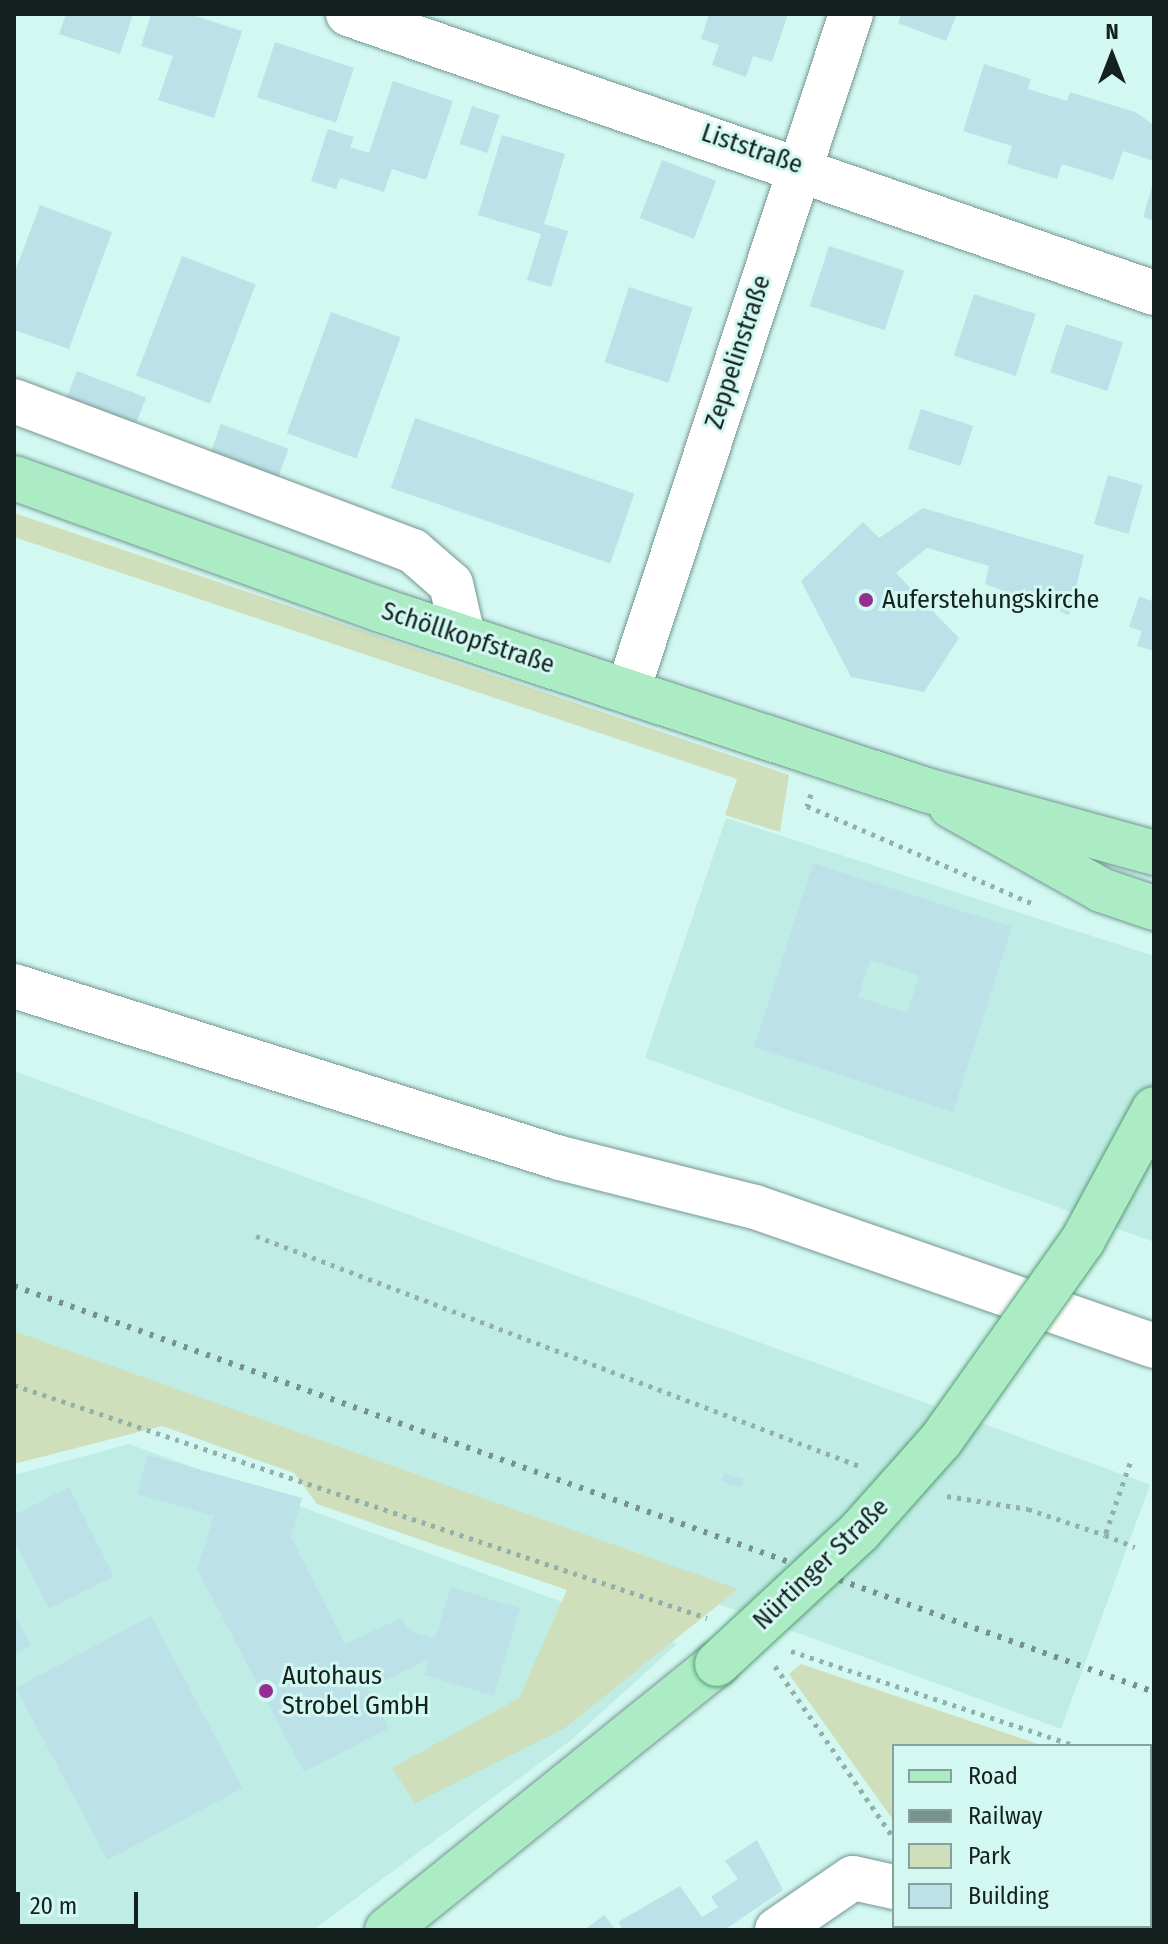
<!DOCTYPE html>
<meta charset="utf-8">
<style>
body{margin:0}
#map{position:relative;width:1168px;height:1944px;overflow:hidden;background:#d3f8f2;font-family:"Fira Sans Condensed",sans-serif}
div>[style]{position:absolute}
[style*='--x']{left:calc(var(--x)*1px);top:calc(var(--y)*1px);width:calc(var(--w)*1px);rotate:calc(var(--a)*1deg)}
.built>*{inset:0;background:#bfede5;transform-origin:0 0}
.green>*{inset:0;background:#cfdebb}
.building>*{inset:0;background:#bde1e9;transform-origin:0 0}
.path>*{height:5px;margin-top:-2.5px;transform-origin:0;background:repeating-linear-gradient(90deg,#92afab 0 4px,transparent 0 10px)}
.roads{filter:drop-shadow(0 0 2px #749691) drop-shadow(0 0 2px #749691)}
.minor>*{height:44px;margin:-22px;padding:0 22px;transform-origin:22px;border-radius:22px;background:#fff}
.major>*{height:44px;margin:-22px;padding:0 22px;transform-origin:22px;border-radius:22px;background:#acecc5}
.rail>*{height:6px;margin-top:-3px;transform-origin:0;background:repeating-linear-gradient(90deg,#78918d 0 4px,transparent 0 12px)}
.bridges{filter:drop-shadow(0 0 2px #539c72) drop-shadow(0 0 2px #539c72)}
.major-bridge>*{height:44px;margin:-22px;padding:0 22px;transform-origin:22px;border-radius:22px;background:#acecc5}
.dots>*{width:22px;height:22px;translate:-50% -50%;box-sizing:border-box;border:4px solid #d3f8f2;border-radius:50%}
span{translate:-50% -50%;white-space:nowrap;text-align:center;line-height:1.15;-webkit-text-stroke:6px #d3f8f2;paint-order:stroke}
.street-label{font-size:26px;color:#14211f}
.poi-label{font-size:26px;color:#14211f}
.left{translate:0 -50%;text-align:left}
.frame{position:absolute;inset:0;border:16px solid #14211f;pointer-events:none}
.legend{position:absolute;left:892px;top:1744px;width:260px;height:184px;box-sizing:border-box;background:#d3f8f2;border:2px solid #87a29e;margin:0;padding:10px 14px;list-style:none;font-size:24px;color:#14211f}
.legend li{display:flex;align-items:center;gap:16px;height:40px}
.legend b{width:40px;border:2px solid #87a29e}
.north{position:absolute;left:1072px;top:16px;width:80px;height:80px;-webkit-text-stroke:6px #d3f8f2;paint-order:stroke;rotate:0deg;font-size:22px;font-weight:700;line-height:32px;text-align:center;color:#14211f}
.north::after{content:'';display:block;margin:auto;width:28px;height:36px;background:#14211f;clip-path:polygon(50% 0,100% 100%,50% 72%,0 100%)}
.scale{position:absolute;left:16px;top:1892px;width:122px;height:36px;box-sizing:border-box;border:4px solid #14211f;border-top:0;padding-left:10px;font-size:24px;line-height:28px;white-space:nowrap;color:#14211f;-webkit-text-stroke:6px #d3f8f2;paint-order:stroke}
</style>
<div id="map">
<div class="built">
<div style="clip-path:polygon(726px 818px,1154px 956px,1154px 1242px,645px 1058px)"></div>
<div style="left:14px;top:1071px;width:1209px;height:260px;rotate:20deg"></div>
<div style="clip-path:polygon(129px 1444px,677px 1644px,570px 1741px,313px 1930px,14px 1930px,14px 1475px)"></div>
</div>
<div class="green">
<div style="clip-path:polygon(14px 513px,789px 775px,780px 832px,725px 815px,737px 779px,14px 537px)"></div>
<div style="clip-path:polygon(14px 1331px,67px 1350px,738px 1589px,565px 1728px,415px 1803px,392px 1768px,519px 1698px,567px 1590px,317px 1504px,294px 1473px,162px 1426px,14px 1464px)"></div>
<div style="clip-path:polygon(801px 1664px,1044px 1746px,894px 1746px,894px 1821px,789px 1674px)"></div>
<div style="clip-path:polygon(1150px 1789px,1154px 1930px,1060px 1926px,1150px 1926px)"></div>
</div>
<div class="building">
<div style="clip-path:polygon(66px 14px,133px 14px,120px 54px,59px 34px)"></div>
<div style="clip-path:polygon(151px 14px,189px 14px,242px 31px,214px 118px,158px 100px,173px 56px,141px 46px)"></div>
<div style="clip-path:polygon(709px 14px,788px 14px,772px 62px,753px 56px,746px 77px,712px 65px,719px 45px,701px 39px)"></div>
<div style="clip-path:polygon(901px 14px,957px 14px,946px 41px,898px 23px)"></div>
<div style="left:275px;top:42px;width:83px;height:58px;rotate:18deg"></div>
<div style="clip-path:polygon(984px 64px,1031px 79px,1028px 89px,1067px 101px,1070px 92px,1135px 112px,1154px 125px,1154px 161px,1123px 151px,1113px 180px,1062px 164px,1057px 179px,1007px 164px,1012px 146px,963px 131px)"></div>
<div style="clip-path:polygon(393px 81px,453px 101px,426px 180px,392px 169px,384px 192px,340px 178px,336px 189px,311px 181px,328px 129px,354px 137px,350px 147px,369px 153px)"></div>
<div style="left:472px;top:106px;width:29px;height:40px;rotate:18deg"></div>
<div style="clip-path:polygon(502px 135px,565px 154px,544px 224px,568px 231px,551px 287px,527px 280px,541px 234px,478px 215px)"></div>
<div style="left:662px;top:160px;width:58px;height:62px;rotate:21deg"></div>
<div style="clip-path:polygon(1153px 183px,1154px 183px,1154px 221px,1143px 217px)"></div>
<div style="clip-path:polygon(40px 205px,112px 232px,69px 349px,14px 330px,14px 274px)"></div>
<div style="left:829px;top:246px;width:79px;height:63px;rotate:18deg"></div>
<div style="left:182px;top:256px;width:79px;height:128px;rotate:21deg"></div>
<div style="left:629px;top:287px;width:67px;height:79px;rotate:18deg"></div>
<div style="left:974px;top:294px;width:65px;height:65px;rotate:18deg"></div>
<div style="left:331px;top:312px;width:74px;height:129px;rotate:20deg"></div>
<div style="left:1066px;top:324px;width:60px;height:51px;rotate:18deg"></div>
<div style="left:77px;top:371px;width:74px;height:36px;rotate:21deg"></div>
<div style="left:921px;top:409px;width:55px;height:42px;rotate:18deg"></div>
<div style="left:415px;top:418px;width:232px;height:74px;rotate:19deg"></div>
<div style="left:221px;top:424px;width:72px;height:37px;rotate:20deg"></div>
<div style="left:1108px;top:475px;width:36px;height:51px;rotate:16deg"></div>
<div style="clip-path:polygon(923px 508px,1084px 555px,1069px 615px,985px 584px,989px 566px,927px 548px,896px 573px,959px 638px,924px 692px,851px 677px,801px 581px,863px 522px,879px 538px)"></div>
<div style="clip-path:polygon(1154px 593px,1154px 651px,1137px 646px,1142px 631px,1129px 627px,1139px 596px,1151px 601px)"></div>
<div style="clip-path:polygon(evenodd,813px 863px,1012px 927px,953px 1112px,754px 1047px,813px 863px,870px 960px,919px 976px,907px 1013px,858px 997px,870px 960px)"></div>
<div style="clip-path:polygon(148px 1455px,302px 1498px,291px 1537px,345px 1644px,401px 1618px,410px 1631px,435px 1639px,451px 1587px,520px 1608px,494px 1696px,424px 1675px,429px 1659px,368px 1689px,389px 1728px,304px 1772px,197px 1569px,214px 1516px,137px 1494px)"></div>
<div style="left:724px;top:1473px;width:21px;height:9px;rotate:17deg"></div>
<div style="clip-path:polygon(69px 1487px,114px 1576px,49px 1609px,14px 1540px,14px 1515px)"></div>
<div style="clip-path:polygon(14px 1613px,31px 1645px,14px 1654px)"></div>
<div style="left:151px;top:1616px;width:195px;height:153px;rotate:62deg"></div>
<div style="clip-path:polygon(757px 1840px,783px 1890px,724px 1930px,623px 1930px,618px 1922px,680px 1886px,702px 1917px,718px 1907px,711px 1897px,738px 1879px,725px 1861px)"></div>
<div style="clip-path:polygon(604px 1915px,616px 1930px,584px 1930px)"></div>
</div>
<div class="path">
<div style="--x:811;--y:794;--w:13;--a:108"></div>
<div style="--x:807;--y:806;--w:244;--a:23.4"></div>
<div style="--x:256;--y:1236;--w:649;--a:20.87"></div>
<div style="--x:14;--y:1385;--w:731;--a:18.58"></div>
<div style="--x:1130;--y:1463;--w:76;--a:109.1"></div>
<div style="--x:1105;--y:1535;--w:32;--a:22"></div>
<div style="--x:947;--y:1496;--w:82;--a:9.1"></div>
<div style="--x:1028;--y:1509;--w:81;--a:18.7"></div>
<div style="--x:791;--y:1651;--w:301;--a:18.4"></div>
<div style="--x:775;--y:1666;--w:208;--a:55.4"></div>
<div style="--x:1150;--y:1771;--w:4;--a:14"></div>
</div>
<div class="roads">
<div class="minor">
<div style="--x:348;--y:14;--w:853;--a:19.09"></div>
<div style="--x:14;--y:401;--w:426;--a:20.6"></div>
<div style="--x:413;--y:551;--w:50;--a:41"></div>
<div style="--x:451;--y:584;--w:53;--a:77"></div>
<div style="--x:628;--y:690;--w:712;--a:-71.74"></div>
<div style="--x:14;--y:986;--w:572;--a:17.49"></div>
<div style="--x:560;--y:1158;--w:201;--a:14.1"></div>
<div style="--x:755;--y:1207;--w:423;--a:19.2"></div>
<div style="--x:1019;--y:1926;--w:10;--a:24"></div>
<div style="--x:777;--y:1930;--w:92;--a:-34.4"></div>
<div style="--x:853;--y:1878;--w:42;--a:12.4"></div>
</div>
<div class="major">
<div style="--x:14;--y:478;--w:390;--a:19.8"></div>
<div style="--x:381;--y:610;--w:574;--a:18.28"></div>
<div style="--x:926;--y:790;--w:237;--a:15.4"></div>
<div style="--x:951;--y:806;--w:172;--a:29.2"></div>
<div style="--x:1101;--y:890;--w:56;--a:18.8"></div>
<div style="--x:387;--y:1930;--w:424;--a:-38.9"></div>
</div>
</div>
<div class="rail">
<div style="--x:14;--y:1286;--w:1210;--a:19.6"></div>
</div>
<div class="bridges">
<div class="major-bridge">
<div style="--x:717;--y:1664;--w:195;--a:-42.9"></div>
<div style="--x:860;--y:1531;--w:122;--a:-48.3"></div>
<div style="--x:941;--y:1440;--w:245;--a:-54.6"></div>
<div style="--x:1083;--y:1240;--w:149;--a:-61.5"></div>
</div>
</div>
<div class="dots">
<div style="left:866px;top:600px;background:#962e92"></div>
<div style="left:266px;top:1691px;background:#962e92"></div>
</div>
<div class="street-label">
<span style="left:752px;top:149px;rotate:19deg">Liststraße</span>
<span style="left:738px;top:352px;rotate:-72deg">Zeppelinstraße</span>
<span style="left:468px;top:638px;rotate:18deg">Schöllkopfstraße</span>
<span style="left:821px;top:1564px;rotate:-44deg">Nürtinger Straße</span>
</div>
<div class="poi-label">
<span class="left" style="left:882px;top:600px">Auferstehungskirche</span>
<span class="left" style="left:282px;top:1691px">Autohaus<br>Strobel GmbH</span>
</div>
<div class="frame"></div>
<ul class="legend">
<li><b style="height:10px;background:#acecc5"></b>Road</li>
<li><b style="height:10px;background:#78918d"></b>Railway</li>
<li><b style="height:22px;background:#cfdebb"></b>Park</li>
<li><b style="height:22px;background:#bde1e9"></b>Building</li>
</ul>
<div class="north">N</div>
<div class="scale">20 m</div>
</div>
